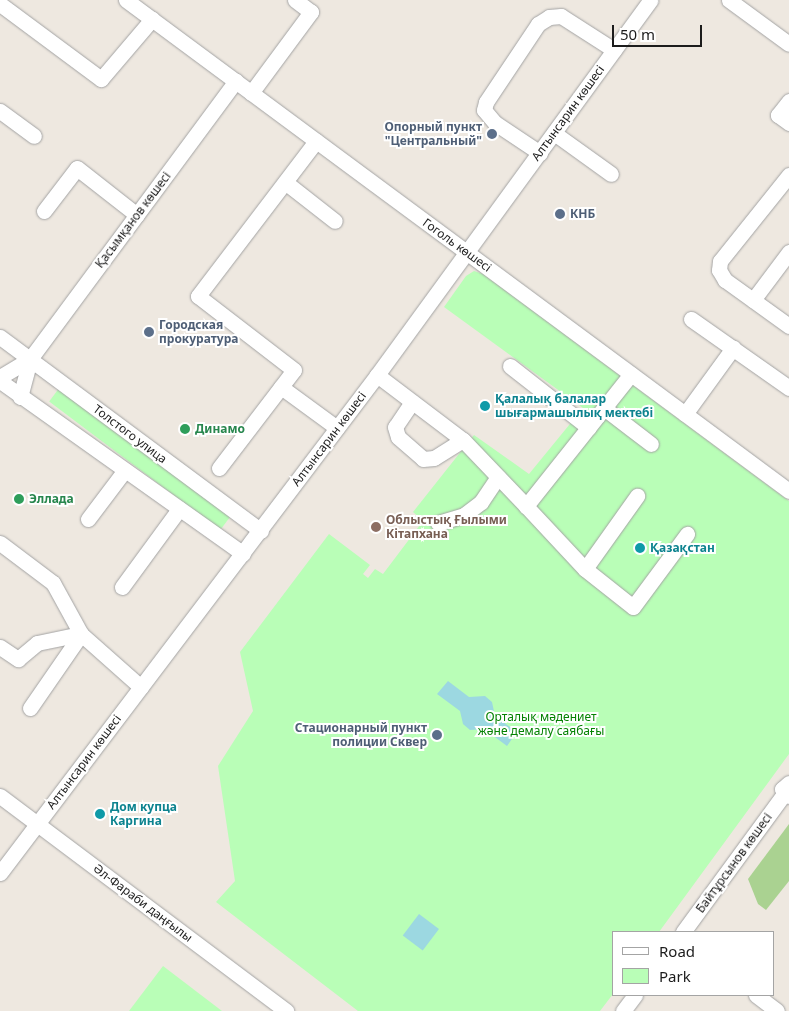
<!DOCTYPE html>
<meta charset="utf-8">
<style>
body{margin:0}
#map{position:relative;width:789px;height:1011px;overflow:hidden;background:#eee8e0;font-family:"Noto Sans",sans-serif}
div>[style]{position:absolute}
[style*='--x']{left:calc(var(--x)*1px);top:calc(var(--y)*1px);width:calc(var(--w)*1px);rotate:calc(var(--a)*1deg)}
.forest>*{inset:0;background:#aad291}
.park>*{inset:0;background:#b9feb7;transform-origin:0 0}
.water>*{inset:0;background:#9cd8e1;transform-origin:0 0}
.roads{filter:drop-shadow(0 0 1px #a3a3a3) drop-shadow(0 0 1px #a3a3a3)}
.minor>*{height:15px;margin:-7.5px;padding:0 7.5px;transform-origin:7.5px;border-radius:7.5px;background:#fff}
.dots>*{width:14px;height:14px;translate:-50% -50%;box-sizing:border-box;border:2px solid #fff;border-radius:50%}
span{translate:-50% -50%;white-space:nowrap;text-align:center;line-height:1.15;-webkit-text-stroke:4px #fff;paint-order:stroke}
.street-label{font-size:12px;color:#1c1c1c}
.service-label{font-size:12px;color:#4e5e75;font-weight:700}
.right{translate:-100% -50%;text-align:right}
.left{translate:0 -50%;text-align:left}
.culture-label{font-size:12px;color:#0d838f;font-weight:700}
.leisure-label{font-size:12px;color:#27864d;font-weight:700}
.education-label{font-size:12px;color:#785e54;font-weight:700}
.park-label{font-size:12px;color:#048202}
.legend{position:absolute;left:612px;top:931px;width:162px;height:65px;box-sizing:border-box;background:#fff;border:1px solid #a4a4a4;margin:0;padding:6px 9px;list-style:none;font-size:15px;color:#1c1c1c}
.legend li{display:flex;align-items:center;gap:10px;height:25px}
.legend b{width:25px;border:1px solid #a4a4a4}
.scale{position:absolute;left:612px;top:25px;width:90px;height:22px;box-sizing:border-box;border:2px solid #1c1c1c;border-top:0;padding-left:6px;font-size:15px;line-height:18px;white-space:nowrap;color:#1c1c1c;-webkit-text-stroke:4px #fff;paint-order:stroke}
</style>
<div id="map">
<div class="forest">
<div style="clip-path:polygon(789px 824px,789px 881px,766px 910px,758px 904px,748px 879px)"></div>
</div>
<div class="park">
<div style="clip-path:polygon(474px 271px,483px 274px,789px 501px,789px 754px,659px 932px,613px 932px,613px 994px,600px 1011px,358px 1011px,216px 902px,235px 881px,218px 766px,253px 711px,240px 652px,329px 534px,370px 565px,363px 574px,368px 578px,375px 569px,383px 574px,423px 521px,413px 512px,474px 435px,529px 474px,583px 408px,444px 307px,466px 276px)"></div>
<div style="left:60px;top:387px;width:214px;height:18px;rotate:37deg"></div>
<div style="clip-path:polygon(163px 966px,222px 1011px,129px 1011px)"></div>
</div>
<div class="water">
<div style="clip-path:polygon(448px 681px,469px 697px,485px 696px,492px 702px,495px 716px,517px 732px,507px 746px,484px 729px,470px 730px,463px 724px,460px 711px,437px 694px)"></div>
<div style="left:419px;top:914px;width:25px;height:27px;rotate:37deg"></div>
</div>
<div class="roads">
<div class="minor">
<div style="--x:126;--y:0;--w:825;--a:36.52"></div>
<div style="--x:729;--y:0;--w:74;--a:36.3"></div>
<div style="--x:0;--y:4;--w:126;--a:36.6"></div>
<div style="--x:101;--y:79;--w:79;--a:-49.6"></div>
<div style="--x:251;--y:93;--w:101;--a:-53.5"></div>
<div style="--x:311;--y:12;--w:20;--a:-143"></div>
<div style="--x:789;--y:101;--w:18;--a:128"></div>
<div style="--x:778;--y:115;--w:14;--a:36"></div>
<div style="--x:0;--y:111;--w:42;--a:36.3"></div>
<div style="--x:554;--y:133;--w:70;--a:35.7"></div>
<div style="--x:540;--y:153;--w:54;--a:-146.3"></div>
<div style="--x:495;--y:123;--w:17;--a:-130"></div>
<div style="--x:484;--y:110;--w:8;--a:-76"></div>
<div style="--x:486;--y:102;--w:94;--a:-56.3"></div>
<div style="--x:538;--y:24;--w:13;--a:-32"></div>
<div style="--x:549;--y:17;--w:12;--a:-5"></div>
<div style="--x:561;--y:16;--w:63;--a:32.7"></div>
<div style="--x:789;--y:175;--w:110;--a:128.7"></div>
<div style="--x:720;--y:261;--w:9;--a:96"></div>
<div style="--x:719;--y:270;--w:12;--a:59"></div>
<div style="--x:725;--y:280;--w:79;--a:35.7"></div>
<div style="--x:285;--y:182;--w:63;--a:38"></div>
<div style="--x:44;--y:211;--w:54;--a:-52.5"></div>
<div style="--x:77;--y:168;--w:76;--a:38.1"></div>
<div style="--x:753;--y:300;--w:60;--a:-53.1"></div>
<div style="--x:691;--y:319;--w:120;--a:35.1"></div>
<div style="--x:0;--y:337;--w:325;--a:36.6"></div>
<div style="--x:510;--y:366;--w:100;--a:38.1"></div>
<div style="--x:631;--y:374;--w:169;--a:128.5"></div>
<div style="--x:526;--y:506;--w:86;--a:46.9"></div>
<div style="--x:585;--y:569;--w:61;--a:38.4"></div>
<div style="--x:633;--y:607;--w:91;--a:-53.5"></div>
<div style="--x:377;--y:375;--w:108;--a:37.1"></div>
<div style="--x:463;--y:440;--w:91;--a:46.3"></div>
<div style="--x:0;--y:377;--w:35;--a:-31"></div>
<div style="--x:30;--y:359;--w:346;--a:-53.5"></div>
<div style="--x:0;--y:381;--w:298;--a:35.4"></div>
<div style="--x:281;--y:387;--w:69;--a:36.2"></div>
<div style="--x:20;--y:397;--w:39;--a:-75"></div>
<div style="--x:412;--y:402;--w:30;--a:124"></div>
<div style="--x:395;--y:427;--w:10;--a:73"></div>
<div style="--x:398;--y:437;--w:33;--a:41"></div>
<div style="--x:423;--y:459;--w:11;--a:-5"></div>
<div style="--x:434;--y:458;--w:34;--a:-32"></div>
<div style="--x:604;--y:408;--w:59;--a:37.5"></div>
<div style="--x:685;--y:414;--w:82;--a:-54"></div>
<div style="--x:219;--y:468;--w:123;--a:-52.6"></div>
<div style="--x:294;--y:370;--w:121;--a:-142.4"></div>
<div style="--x:198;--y:296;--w:195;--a:-52.7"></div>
<div style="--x:88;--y:519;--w:61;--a:-52.9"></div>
<div style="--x:438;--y:523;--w:27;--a:-17"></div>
<div style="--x:464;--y:515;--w:21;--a:-37"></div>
<div style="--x:481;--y:502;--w:30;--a:-56"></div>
<div style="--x:0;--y:543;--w:66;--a:37"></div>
<div style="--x:53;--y:583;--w:58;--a:61.2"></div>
<div style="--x:81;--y:634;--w:80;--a:41.5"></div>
<div style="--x:585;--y:569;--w:90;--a:-54.5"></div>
<div style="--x:122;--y:587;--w:97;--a:-53.8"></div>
<div style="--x:0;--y:647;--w:22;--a:34"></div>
<div style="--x:18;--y:659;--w:25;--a:-40"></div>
<div style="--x:37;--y:643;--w:45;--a:-11.6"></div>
<div style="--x:30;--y:708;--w:90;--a:-55.4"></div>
<div style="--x:789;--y:783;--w:9;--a:139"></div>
<div style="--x:782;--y:789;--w:10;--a:45"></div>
<div style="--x:0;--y:796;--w:358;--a:36.9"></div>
<div style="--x:0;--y:873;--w:625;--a:-52.87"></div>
<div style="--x:377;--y:375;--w:464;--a:-53.9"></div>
<div style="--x:683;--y:932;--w:171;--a:-53.8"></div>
<div style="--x:756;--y:995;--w:26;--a:37"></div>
<div style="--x:623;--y:1011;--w:20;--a:-53"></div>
</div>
</div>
<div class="dots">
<div style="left:492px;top:134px;background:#5c6f8a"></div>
<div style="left:560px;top:214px;background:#5c6f8a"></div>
<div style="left:149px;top:332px;background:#5c6f8a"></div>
<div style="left:485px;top:406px;background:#0f9aa8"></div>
<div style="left:185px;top:429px;background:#2e9e5b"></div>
<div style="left:19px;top:499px;background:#2e9e5b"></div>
<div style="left:376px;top:527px;background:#8d6e63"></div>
<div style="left:640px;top:548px;background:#0f9aa8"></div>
<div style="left:437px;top:735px;background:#5c6f8a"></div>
<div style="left:100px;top:814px;background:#0f9aa8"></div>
</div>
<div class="street-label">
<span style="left:568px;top:113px;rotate:-54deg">Алтынсарин көшесі</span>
<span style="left:133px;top:220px;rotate:-53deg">Қасымқанов көшесі</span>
<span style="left:457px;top:245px;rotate:36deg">Гоголь көшесі</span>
<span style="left:130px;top:434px;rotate:37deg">Толстого улица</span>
<span style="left:329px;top:439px;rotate:-53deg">Алтынсарин көшесі</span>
<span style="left:84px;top:762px;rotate:-53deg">Алтынсарин көшесі</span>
<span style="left:734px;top:863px;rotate:-54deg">Байтұрсынов көшесі</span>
<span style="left:143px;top:903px;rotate:37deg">Әл-Фараби даңғылы</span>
</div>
<div class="service-label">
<span class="right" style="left:482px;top:134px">Опорный пункт<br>"Центральный"</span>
<span class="left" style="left:570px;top:214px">КНБ</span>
<span class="left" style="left:159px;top:332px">Городская<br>прокуратура</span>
<span class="right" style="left:427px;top:735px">Стационарный пункт<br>полиции Сквер</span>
</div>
<div class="culture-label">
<span class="left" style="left:495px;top:406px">Қалалық балалар<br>шығармашылық мектебі</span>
<span class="left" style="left:650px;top:548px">Қазақстан</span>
<span class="left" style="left:110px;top:814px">Дом купца<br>Каргина</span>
</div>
<div class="leisure-label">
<span class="left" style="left:195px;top:429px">Динамо</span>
<span class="left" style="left:29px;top:499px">Эллада</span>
</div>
<div class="education-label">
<span class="left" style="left:386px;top:527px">Облыстық Ғылыми<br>Кітапхана</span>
</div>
<div class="park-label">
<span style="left:541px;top:724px">Орталық мәдениет<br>және демалу саябағы</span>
</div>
<ul class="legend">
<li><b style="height:6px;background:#fff"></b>Road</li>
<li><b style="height:14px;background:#b9feb7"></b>Park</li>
</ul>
<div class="scale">50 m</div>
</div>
